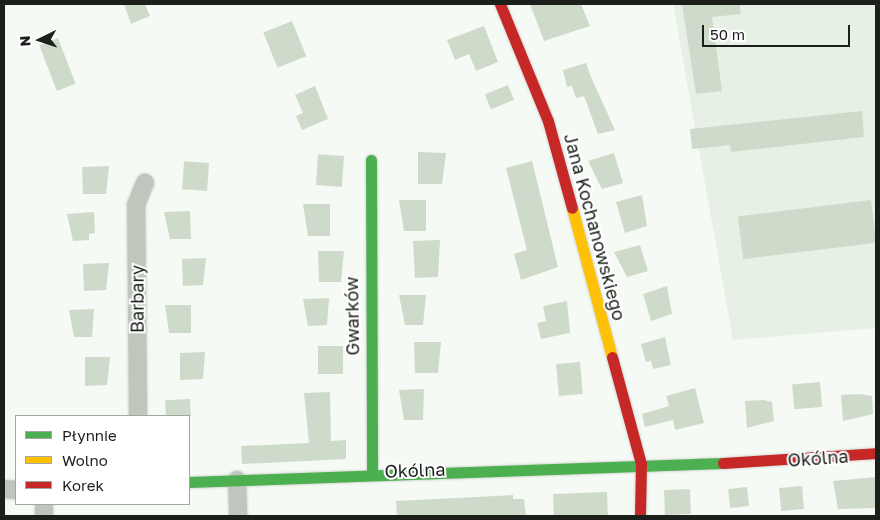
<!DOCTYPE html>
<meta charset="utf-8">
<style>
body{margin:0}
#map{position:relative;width:880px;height:520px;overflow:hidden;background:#f5faf4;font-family:"Golos Text",sans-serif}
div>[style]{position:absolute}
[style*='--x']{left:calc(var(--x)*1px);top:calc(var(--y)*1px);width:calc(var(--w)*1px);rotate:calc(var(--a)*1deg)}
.built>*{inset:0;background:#e7f0e4}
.building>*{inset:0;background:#cedbcb;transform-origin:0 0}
.roads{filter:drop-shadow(0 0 1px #d3d6d2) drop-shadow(0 0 1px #d3d6d2)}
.street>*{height:18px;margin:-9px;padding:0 9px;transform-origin:9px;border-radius:9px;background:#bfc6bc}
.fast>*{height:11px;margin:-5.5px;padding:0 5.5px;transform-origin:5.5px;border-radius:5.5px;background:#4caf50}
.slow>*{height:11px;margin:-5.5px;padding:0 5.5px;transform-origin:5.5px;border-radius:5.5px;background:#ffc107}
.jam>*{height:11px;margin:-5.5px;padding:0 5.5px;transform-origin:5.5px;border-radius:5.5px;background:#c62828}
span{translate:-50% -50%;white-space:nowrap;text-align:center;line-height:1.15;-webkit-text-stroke:4px #fff;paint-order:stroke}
.street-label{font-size:18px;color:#1c201b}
.frame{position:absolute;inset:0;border:5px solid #1c201b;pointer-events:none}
.legend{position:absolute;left:15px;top:415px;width:175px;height:90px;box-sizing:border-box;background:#fff;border:1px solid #a4a6a4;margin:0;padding:6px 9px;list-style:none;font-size:15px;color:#1c201b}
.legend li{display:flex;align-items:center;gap:10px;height:25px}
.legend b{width:25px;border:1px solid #a4a6a4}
.north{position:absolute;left:15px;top:15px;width:50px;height:50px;-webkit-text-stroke:4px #fff;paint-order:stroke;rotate:266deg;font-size:14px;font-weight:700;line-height:20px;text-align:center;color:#1c201b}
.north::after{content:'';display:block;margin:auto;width:18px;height:22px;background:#1c201b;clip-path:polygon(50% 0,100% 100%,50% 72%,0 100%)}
.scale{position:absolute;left:702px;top:25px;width:148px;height:22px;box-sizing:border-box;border:2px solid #1c201b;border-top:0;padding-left:6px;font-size:15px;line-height:18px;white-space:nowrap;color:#1c201b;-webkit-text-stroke:4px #fff;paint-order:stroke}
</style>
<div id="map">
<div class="built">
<div style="clip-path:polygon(673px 4px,876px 4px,876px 328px,733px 340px)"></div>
</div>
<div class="building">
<div style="clip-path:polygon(124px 4px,145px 4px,150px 16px,131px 24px)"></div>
<div style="clip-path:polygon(530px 4px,581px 4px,590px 26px,544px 41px)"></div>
<div style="clip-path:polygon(682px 4px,740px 4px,741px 14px,712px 17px,722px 91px,696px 94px)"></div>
<div style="left:292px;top:21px;width:38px;height:31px;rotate:68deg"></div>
<div style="clip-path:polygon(484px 26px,498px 62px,476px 71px,469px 54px,455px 60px,447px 40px)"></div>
<div style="left:58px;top:38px;width:49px;height:20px;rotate:69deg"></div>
<div style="clip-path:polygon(586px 63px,591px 77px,615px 130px,598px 134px,584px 96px,576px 98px,572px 86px,567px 87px,563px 70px)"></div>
<div style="left:508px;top:85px;width:16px;height:25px;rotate:68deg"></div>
<div style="clip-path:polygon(315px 86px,328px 119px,302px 130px,296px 116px,303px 113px,295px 95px)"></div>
<div style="clip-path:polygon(862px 111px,864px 137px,731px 152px,730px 145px,692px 149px,690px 129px)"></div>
<div style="clip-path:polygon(418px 152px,446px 153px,442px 184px,418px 184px)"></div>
<div style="clip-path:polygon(614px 153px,623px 183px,602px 189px,588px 161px)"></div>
<div style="left:344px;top:156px;width:31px;height:26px;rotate:94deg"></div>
<div style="clip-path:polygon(532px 161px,558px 267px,521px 280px,514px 254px,527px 250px,506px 168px)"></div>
<div style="left:209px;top:163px;width:28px;height:25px;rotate:94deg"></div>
<div style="clip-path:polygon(109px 166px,106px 194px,83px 194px,82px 167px)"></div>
<div style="clip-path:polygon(642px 195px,647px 226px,625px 233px,616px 202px)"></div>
<div style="clip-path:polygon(399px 200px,426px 200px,426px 231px,404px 231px)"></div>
<div style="left:871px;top:200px;width:43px;height:134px;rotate:83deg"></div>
<div style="clip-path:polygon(303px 204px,330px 204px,330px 236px,308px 236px)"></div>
<div style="clip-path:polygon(190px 211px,191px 239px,170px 239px,164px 212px)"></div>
<div style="clip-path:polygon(94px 212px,95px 233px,89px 234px,89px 240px,73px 241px,67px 214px)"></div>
<div style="clip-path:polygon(440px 240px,438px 277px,415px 278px,413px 241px)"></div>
<div style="clip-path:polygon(640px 245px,648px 271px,627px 277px,614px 252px)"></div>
<div style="clip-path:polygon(318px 251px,344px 251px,341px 282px,319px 282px)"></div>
<div style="clip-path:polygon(206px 258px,203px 285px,183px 286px,182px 259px)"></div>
<div style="clip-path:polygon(109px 263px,106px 290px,84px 291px,83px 264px)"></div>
<div style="clip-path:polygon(667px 286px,672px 314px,651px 321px,643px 294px)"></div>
<div style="clip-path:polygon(399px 295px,426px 295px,423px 325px,405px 325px)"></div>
<div style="clip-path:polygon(329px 298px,327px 325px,308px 326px,303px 299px)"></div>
<div style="clip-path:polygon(567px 301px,570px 333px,541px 339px,537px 323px,546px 321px,543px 306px)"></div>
<div style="clip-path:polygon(165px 305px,191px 305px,191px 333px,169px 333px)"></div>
<div style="clip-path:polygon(94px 309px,92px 337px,74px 337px,69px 310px)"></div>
<div style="clip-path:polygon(665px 337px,671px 365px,653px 369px,651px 361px,646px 362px,641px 344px)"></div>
<div style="clip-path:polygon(414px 342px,441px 342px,438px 373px,415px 373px)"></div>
<div style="left:318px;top:346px;width:25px;height:28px"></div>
<div style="clip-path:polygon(205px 352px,203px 379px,180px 380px,180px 353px)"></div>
<div style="clip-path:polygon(85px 357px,110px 357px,107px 385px,85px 386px)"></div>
<div style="left:580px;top:362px;width:32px;height:24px;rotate:85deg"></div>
<div style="left:820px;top:382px;width:25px;height:28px;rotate:85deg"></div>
<div style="clip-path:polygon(695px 388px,704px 423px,675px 430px,673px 420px,645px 427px,642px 414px,669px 406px,666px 396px)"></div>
<div style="clip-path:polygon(424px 389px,423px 420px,404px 420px,399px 390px)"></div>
<div style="clip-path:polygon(330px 392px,331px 441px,346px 440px,346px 459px,242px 464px,241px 446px,309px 443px,304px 393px)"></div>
<div style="clip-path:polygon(860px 394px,872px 396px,873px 414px,843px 421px,841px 395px)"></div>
<div style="left:190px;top:399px;width:17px;height:25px;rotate:87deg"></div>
<div style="clip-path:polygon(764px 400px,772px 402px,774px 421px,747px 428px,745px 401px)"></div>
<div style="clip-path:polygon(876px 477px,876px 508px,838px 509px,833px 481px)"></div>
<div style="left:802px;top:486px;width:23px;height:23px;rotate:85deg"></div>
<div style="left:747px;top:487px;width:19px;height:19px;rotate:84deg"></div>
<div style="left:690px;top:489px;width:25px;height:26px;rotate:88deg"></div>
<div style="left:607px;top:492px;width:24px;height:54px;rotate:88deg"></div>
<div style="clip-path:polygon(513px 495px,513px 499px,524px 499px,526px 516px,397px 516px,396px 501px)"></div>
</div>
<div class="roads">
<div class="street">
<div style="--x:138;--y:416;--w:211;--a:-90.5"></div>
<div style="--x:136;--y:205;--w:24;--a:-68"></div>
<div style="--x:237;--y:480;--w:36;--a:88"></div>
<div style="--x:4;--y:489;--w:12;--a:5"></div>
<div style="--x:44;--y:516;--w:12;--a:-90"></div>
</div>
<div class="fast">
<div style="--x:371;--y:160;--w:312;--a:89.8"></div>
<div style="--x:189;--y:482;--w:534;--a:-2.04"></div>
</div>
<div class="slow">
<div style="--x:572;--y:208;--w:154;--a:75"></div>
</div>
<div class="jam">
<div style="--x:500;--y:4;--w:126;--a:67.7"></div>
<div style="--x:548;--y:121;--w:90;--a:74.6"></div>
<div style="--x:612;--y:357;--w:111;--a:74.8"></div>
<div style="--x:641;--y:464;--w:52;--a:91.1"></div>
<div style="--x:723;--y:463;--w:153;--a:-3.7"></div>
</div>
</div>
<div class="street-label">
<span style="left:595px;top:227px;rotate:75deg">Jana Kochanowskiego</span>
<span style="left:137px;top:299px;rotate:-90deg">Barbary</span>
<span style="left:352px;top:316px;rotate:-91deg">Gwarków</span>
<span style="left:818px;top:458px;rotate:-4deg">Okólna</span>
<span style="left:415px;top:470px;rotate:-2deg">Okólna</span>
</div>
<div class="frame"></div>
<ul class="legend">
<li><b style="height:6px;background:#4caf50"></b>Płynnie</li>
<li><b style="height:6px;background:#ffc107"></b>Wolno</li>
<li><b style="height:6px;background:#c62828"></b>Korek</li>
</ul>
<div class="north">N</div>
<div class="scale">50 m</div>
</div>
